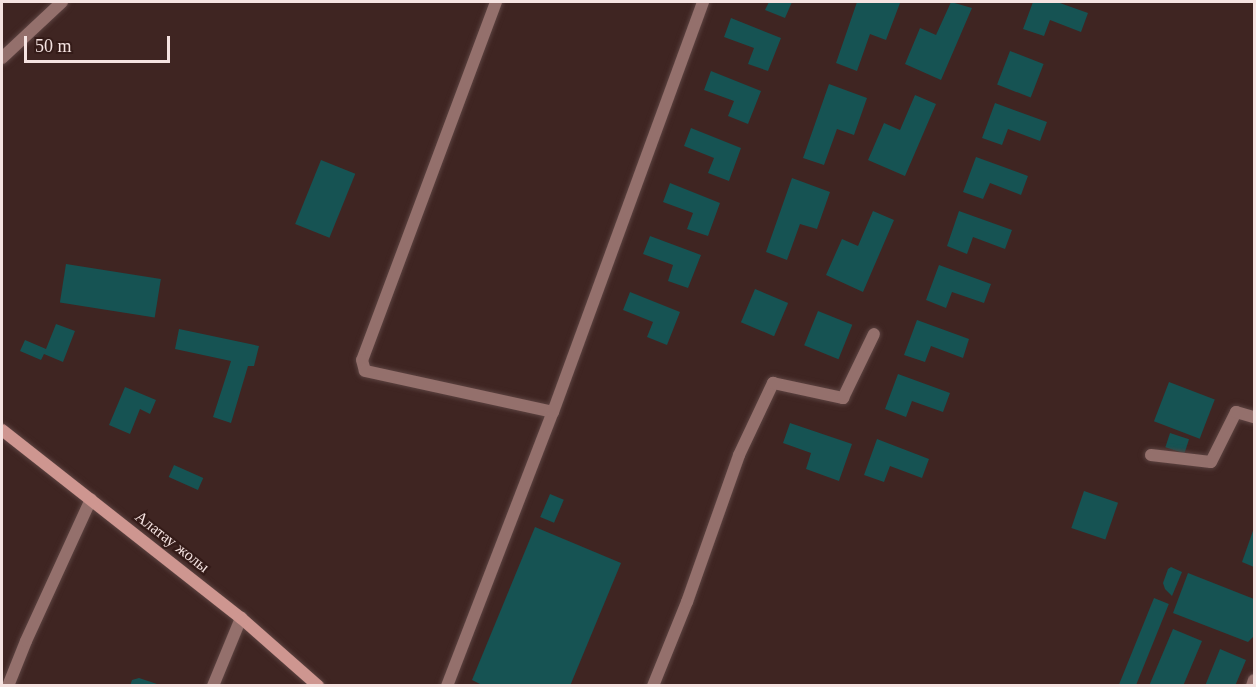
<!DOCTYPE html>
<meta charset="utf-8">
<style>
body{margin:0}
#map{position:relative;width:1256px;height:687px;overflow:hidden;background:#3f2522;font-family:Georgia,serif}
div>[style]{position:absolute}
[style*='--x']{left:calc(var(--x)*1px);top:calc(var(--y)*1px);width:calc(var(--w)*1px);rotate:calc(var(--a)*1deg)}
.building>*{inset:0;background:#165353;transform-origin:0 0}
.roads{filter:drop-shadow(0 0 2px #5c4341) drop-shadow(0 0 2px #5c4341)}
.minor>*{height:12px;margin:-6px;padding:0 6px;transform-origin:6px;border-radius:6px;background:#94706c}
.secondary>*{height:12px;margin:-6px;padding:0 6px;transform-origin:6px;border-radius:6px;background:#ce9690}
span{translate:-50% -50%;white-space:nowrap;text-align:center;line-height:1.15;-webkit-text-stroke:4.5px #341b18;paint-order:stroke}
.street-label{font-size:16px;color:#f5e3e1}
.frame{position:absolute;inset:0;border:3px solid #f5e3e1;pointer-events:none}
.scale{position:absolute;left:24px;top:36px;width:146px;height:27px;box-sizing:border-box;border:3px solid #f5e3e1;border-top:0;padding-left:8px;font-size:18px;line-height:21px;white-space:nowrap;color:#f5e3e1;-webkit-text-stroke:4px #341b18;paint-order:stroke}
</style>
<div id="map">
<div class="building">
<div style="clip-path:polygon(769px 2px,792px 2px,785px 18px,765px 10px)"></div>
<div style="clip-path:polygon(857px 2px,900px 3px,886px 40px,870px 34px,857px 71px,836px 63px)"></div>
<div style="clip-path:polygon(951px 2px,972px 8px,941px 80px,905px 64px,920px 28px,936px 35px)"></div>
<div style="clip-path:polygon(1033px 2px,1057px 2px,1088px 13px,1081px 32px,1050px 20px,1044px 36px,1023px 29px)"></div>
<div style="clip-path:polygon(731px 18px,781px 38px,768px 71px,748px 64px,754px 48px,724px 37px)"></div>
<div style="left:1010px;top:51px;width:36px;height:36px;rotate:21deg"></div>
<div style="clip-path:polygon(711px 71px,761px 91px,748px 124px,728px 116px,734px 101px,704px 90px)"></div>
<div style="clip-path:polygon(829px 84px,867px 98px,854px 135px,837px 129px,824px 165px,803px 158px)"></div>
<div style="clip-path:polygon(915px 95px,936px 104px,905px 176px,868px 160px,884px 123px,900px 130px)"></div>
<div style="clip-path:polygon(995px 103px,1047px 122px,1040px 141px,1008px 129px,1002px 145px,982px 138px)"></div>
<div style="clip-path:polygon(691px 128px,741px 148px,729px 181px,708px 173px,714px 158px,684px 146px)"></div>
<div style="clip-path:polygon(976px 157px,1028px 176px,1021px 195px,990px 183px,983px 199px,963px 192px)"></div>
<div style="left:321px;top:160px;width:37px;height:69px;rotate:22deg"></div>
<div style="clip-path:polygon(792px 178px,830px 192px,817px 229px,800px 224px,787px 260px,766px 252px)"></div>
<div style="clip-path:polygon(670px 183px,720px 203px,708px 236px,687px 229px,693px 213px,663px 202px)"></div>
<div style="clip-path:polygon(873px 211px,894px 220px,863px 292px,826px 275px,842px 239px,858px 246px)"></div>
<div style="clip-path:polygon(959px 211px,1012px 230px,1005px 249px,973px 237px,967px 254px,947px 246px)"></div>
<div style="clip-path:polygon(650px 236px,701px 255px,688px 288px,668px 281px,673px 265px,643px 254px)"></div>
<div style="left:66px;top:264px;width:96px;height:39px;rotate:9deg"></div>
<div style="clip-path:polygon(939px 265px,991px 284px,984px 303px,952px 292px,946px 308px,926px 300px)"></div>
<div style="left:755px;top:289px;width:36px;height:36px;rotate:23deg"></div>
<div style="clip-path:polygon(630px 292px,680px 312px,667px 345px,647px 337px,653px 322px,623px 310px)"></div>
<div style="left:818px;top:311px;width:37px;height:37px;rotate:22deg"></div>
<div style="clip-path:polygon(917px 320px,969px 339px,963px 358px,931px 346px,925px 362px,904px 355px)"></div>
<div style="clip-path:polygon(56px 324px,75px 331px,63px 362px,44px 354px,41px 360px,20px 351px,25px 340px,46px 349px)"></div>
<div style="clip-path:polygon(179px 329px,259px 346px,254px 366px,248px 366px,231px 423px,213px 417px,231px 361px,175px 349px)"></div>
<div style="clip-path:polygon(898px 374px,950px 393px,943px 412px,912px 401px,906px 417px,885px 409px)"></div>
<div style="left:1169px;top:382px;width:49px;height:42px;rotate:21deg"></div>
<div style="clip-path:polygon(125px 387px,156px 400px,150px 414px,140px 409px,130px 434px,109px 425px)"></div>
<div style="clip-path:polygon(790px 423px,852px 444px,839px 481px,806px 469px,811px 453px,783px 443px)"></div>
<div style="left:1170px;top:433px;width:20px;height:15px;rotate:18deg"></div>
<div style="clip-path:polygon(877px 439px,929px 459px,922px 478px,890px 466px,884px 482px,864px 475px)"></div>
<div style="left:174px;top:465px;width:32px;height:13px;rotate:24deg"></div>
<div style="left:1084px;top:491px;width:36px;height:39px;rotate:19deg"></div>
<div style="left:550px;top:494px;width:15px;height:25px;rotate:23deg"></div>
<div style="clip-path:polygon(535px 527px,621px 563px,570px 686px,484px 686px,472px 680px)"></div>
<div style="clip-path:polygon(1254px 528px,1254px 567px,1242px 562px)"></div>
<div style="clip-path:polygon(1171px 567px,1182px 572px,1172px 596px,1165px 589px,1163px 583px,1168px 569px)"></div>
<div style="clip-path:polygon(1188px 573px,1254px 599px,1254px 636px,1248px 642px,1173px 613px)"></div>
<div style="left:1154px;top:598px;width:16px;height:95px;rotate:22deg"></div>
<div style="clip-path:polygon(1173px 629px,1202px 641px,1183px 686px,1149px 686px)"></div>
<div style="clip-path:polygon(1220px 649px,1246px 660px,1235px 686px,1205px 686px)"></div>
<div style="clip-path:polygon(139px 678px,160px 685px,160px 686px,130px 686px,132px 680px)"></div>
</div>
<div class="roads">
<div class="minor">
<div style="--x:496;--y:2;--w:382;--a:110.5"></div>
<div style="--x:362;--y:360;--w:11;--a:75"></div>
<div style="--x:365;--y:371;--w:192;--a:12.3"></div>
<div style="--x:2;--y:58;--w:82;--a:-43"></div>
<div style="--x:1151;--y:455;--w:60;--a:6.7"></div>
<div style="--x:1211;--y:462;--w:56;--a:-63.4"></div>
<div style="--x:1236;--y:412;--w:19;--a:16"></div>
<div style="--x:8;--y:686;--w:48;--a:-68.2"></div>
<div style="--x:26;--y:641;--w:156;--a:-65.4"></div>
<div style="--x:213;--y:686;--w:74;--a:-67.6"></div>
<div style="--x:447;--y:686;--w:294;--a:-68.9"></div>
<div style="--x:553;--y:412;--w:437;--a:-69.9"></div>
<div style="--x:653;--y:686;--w:91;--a:-68"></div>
<div style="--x:687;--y:602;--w:156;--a:-70.5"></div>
<div style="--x:739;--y:455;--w:80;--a:-64.7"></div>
<div style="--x:773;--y:383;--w:72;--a:12.1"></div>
<div style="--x:843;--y:398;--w:71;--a:-64.2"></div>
<div style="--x:1252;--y:686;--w:6;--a:-72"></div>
</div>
<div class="secondary">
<div style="--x:2;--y:430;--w:304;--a:38.2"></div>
<div style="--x:241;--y:618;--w:103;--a:41.4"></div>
</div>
</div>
<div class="street-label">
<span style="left:172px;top:542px;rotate:38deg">Алатау жолы</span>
</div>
<div class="frame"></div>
<div class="scale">50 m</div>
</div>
